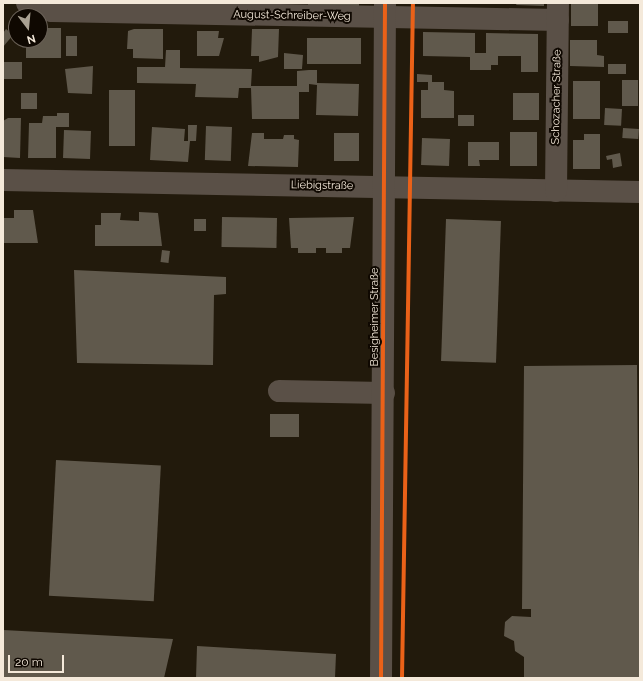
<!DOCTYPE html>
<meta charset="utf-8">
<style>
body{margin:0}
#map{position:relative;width:643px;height:681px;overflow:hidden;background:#221a0c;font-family:Raleway,sans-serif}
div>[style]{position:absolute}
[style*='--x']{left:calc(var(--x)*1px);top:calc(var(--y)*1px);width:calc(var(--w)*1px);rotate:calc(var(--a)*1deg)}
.building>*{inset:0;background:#60594c;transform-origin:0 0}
.minor>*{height:22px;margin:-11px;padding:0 11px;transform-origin:11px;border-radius:11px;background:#5a5047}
.cycleway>*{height:4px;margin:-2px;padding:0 2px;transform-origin:2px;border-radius:2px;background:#ea6118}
span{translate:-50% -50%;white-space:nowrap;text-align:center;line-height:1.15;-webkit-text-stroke:4px #0f0801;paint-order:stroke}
.street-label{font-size:11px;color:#f4e9da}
.frame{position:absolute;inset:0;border:4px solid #f4e9da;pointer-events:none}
.north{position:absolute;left:8px;top:8px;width:40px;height:40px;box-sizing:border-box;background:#0f0801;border:1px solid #6b6258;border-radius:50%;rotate:164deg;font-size:11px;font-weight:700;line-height:16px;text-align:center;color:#f4e9da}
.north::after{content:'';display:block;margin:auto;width:14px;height:18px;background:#aaa192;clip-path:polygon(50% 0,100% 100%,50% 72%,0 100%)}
.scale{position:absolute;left:8px;top:655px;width:56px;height:18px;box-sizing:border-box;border:2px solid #f4e9da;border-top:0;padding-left:5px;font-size:12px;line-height:14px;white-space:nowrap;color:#f4e9da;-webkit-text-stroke:3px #0f0801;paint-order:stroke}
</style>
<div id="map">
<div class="building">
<div style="clip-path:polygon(308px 3px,359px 3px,359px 6px,308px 5px)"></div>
<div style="clip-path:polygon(517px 3px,544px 3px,544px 6px,516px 5px)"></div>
<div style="left:571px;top:3px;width:27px;height:23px"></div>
<div style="left:628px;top:21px;width:12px;height:20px;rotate:90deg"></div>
<div style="clip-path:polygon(40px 28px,61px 28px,61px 58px,26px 58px,26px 45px,40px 40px)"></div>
<div style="clip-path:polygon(6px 29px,13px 35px,3px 47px,3px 33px)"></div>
<div style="clip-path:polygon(134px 29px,163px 29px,163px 59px,133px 58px,133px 49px,127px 49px,128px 31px)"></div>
<div style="clip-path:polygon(252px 29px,279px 29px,278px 57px,259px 62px,259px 56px,251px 56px)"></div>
<div style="clip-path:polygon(197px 31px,219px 31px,218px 38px,224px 38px,219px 56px,197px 56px)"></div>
<div style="clip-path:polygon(423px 32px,475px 33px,475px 53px,486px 53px,486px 33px,538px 34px,538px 72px,521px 72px,521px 56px,498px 56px,498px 65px,491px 65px,491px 70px,470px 70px,470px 57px,423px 56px)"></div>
<div style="left:66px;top:36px;width:11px;height:20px"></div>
<div style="left:307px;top:38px;width:54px;height:26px"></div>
<div style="clip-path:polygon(570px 40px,597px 40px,597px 55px,604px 56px,604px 67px,570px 66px)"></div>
<div style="clip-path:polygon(166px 50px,180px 50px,180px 68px,252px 69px,251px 86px,297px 86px,297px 71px,309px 70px,317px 70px,317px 83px,359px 84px,358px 116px,316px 115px,317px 85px,309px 84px,309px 92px,299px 92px,299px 119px,252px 119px,251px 88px,239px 88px,238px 98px,195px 97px,196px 84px,137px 83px,137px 67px,165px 67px)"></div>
<div style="clip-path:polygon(284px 53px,303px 55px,302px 69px,284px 69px)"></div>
<div style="left:3px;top:62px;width:19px;height:17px"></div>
<div style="left:608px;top:64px;width:18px;height:10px"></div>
<div style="clip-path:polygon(93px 66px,92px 94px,68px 93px,65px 69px)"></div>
<div style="clip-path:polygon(417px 74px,432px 75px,432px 82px,444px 82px,444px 90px,454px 91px,454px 118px,421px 118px,421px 90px,428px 90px,428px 82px,417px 82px)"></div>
<div style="left:622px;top:80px;width:16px;height:26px"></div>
<div style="left:573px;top:81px;width:27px;height:38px"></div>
<div style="left:109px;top:90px;width:26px;height:56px"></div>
<div style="left:21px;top:93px;width:16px;height:16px"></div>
<div style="left:513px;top:93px;width:26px;height:27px"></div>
<div style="left:605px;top:108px;width:17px;height:17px;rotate:3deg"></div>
<div style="clip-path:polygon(57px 113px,69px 113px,69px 127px,56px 127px,56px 158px,28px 158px,29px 123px,42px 123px,43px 116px,57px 116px)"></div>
<div style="left:458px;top:115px;width:16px;height:11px"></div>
<div style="clip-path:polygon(8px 118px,21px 118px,20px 158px,3px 157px,3px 121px)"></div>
<div style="clip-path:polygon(188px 125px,197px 125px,196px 141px,190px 141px,188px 162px,150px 160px,152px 127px,185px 129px,184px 141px,188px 141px)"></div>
<div style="left:206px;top:126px;width:26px;height:34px;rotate:2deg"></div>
<div style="left:623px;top:128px;width:16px;height:10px;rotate:4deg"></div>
<div style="left:64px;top:130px;width:27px;height:28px;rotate:2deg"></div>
<div style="left:510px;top:132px;width:27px;height:34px"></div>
<div style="clip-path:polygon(252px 133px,264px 133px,264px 139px,283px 139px,284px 135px,294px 135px,294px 139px,299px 140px,298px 167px,248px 166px)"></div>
<div style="left:334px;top:133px;width:25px;height:28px"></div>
<div style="clip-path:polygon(584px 134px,600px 134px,600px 169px,573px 169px,573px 140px,584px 140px)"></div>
<div style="left:422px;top:138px;width:28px;height:27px;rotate:2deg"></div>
<div style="clip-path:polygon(468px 142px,499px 142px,499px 160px,479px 160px,480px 166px,468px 166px)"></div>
<div style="clip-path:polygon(620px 153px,622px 166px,613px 168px,612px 159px,607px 160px,606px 156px)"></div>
<div style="clip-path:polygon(14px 210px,33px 210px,38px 243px,3px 243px,3px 218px,14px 218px)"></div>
<div style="clip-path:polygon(139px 212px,158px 213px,162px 246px,95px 246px,95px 225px,101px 225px,101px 213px,121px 213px,120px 220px,139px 221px)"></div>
<div style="left:222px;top:217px;width:55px;height:30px;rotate:1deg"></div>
<div style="clip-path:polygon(354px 217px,350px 248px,342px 248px,342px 253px,326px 253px,326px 248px,316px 248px,316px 253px,298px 253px,298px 248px,291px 248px,289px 218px)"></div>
<div style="left:194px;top:219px;width:12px;height:12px"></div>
<div style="left:446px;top:219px;width:55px;height:142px;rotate:2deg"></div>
<div style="left:162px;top:250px;width:8px;height:12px;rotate:7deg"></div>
<div style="clip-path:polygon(74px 270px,226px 277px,226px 294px,214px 295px,213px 365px,77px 363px)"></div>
<div style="clip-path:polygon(637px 365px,640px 678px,524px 678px,524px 657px,515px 651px,514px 641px,504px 636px,505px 622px,512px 616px,531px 617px,531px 609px,522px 609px,524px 366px)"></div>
<div style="left:270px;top:414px;width:29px;height:23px"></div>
<div style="left:56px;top:460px;width:105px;height:136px;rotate:3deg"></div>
<div style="clip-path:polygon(3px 630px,173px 639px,164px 678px,3px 678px)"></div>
<div style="clip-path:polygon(197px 646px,336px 654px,335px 678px,196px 678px)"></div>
</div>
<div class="minor">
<div style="--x:27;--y:3;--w:26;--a:18"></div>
<div style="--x:52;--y:11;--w:506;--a:1.02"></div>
<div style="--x:3;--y:180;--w:637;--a:1.08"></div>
<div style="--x:556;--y:191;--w:188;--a:-89.4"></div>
<div style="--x:279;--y:391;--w:105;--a:1.1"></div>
<div style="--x:381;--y:678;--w:675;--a:-89.66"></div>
</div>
<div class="cycleway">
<div style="--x:381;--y:678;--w:675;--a:-89.66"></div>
<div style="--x:402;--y:678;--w:675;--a:-89.07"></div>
</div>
<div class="street-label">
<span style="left:292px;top:16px;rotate:1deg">August-Schreiber-Weg</span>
<span style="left:557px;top:97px;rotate:-89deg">Schozacher Straße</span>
<span style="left:322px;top:186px;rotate:1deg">Liebigstraße</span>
<span style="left:375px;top:317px;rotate:-90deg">Besigheimer Straße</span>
</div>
<div class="frame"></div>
<div class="north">N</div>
<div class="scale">20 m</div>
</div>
